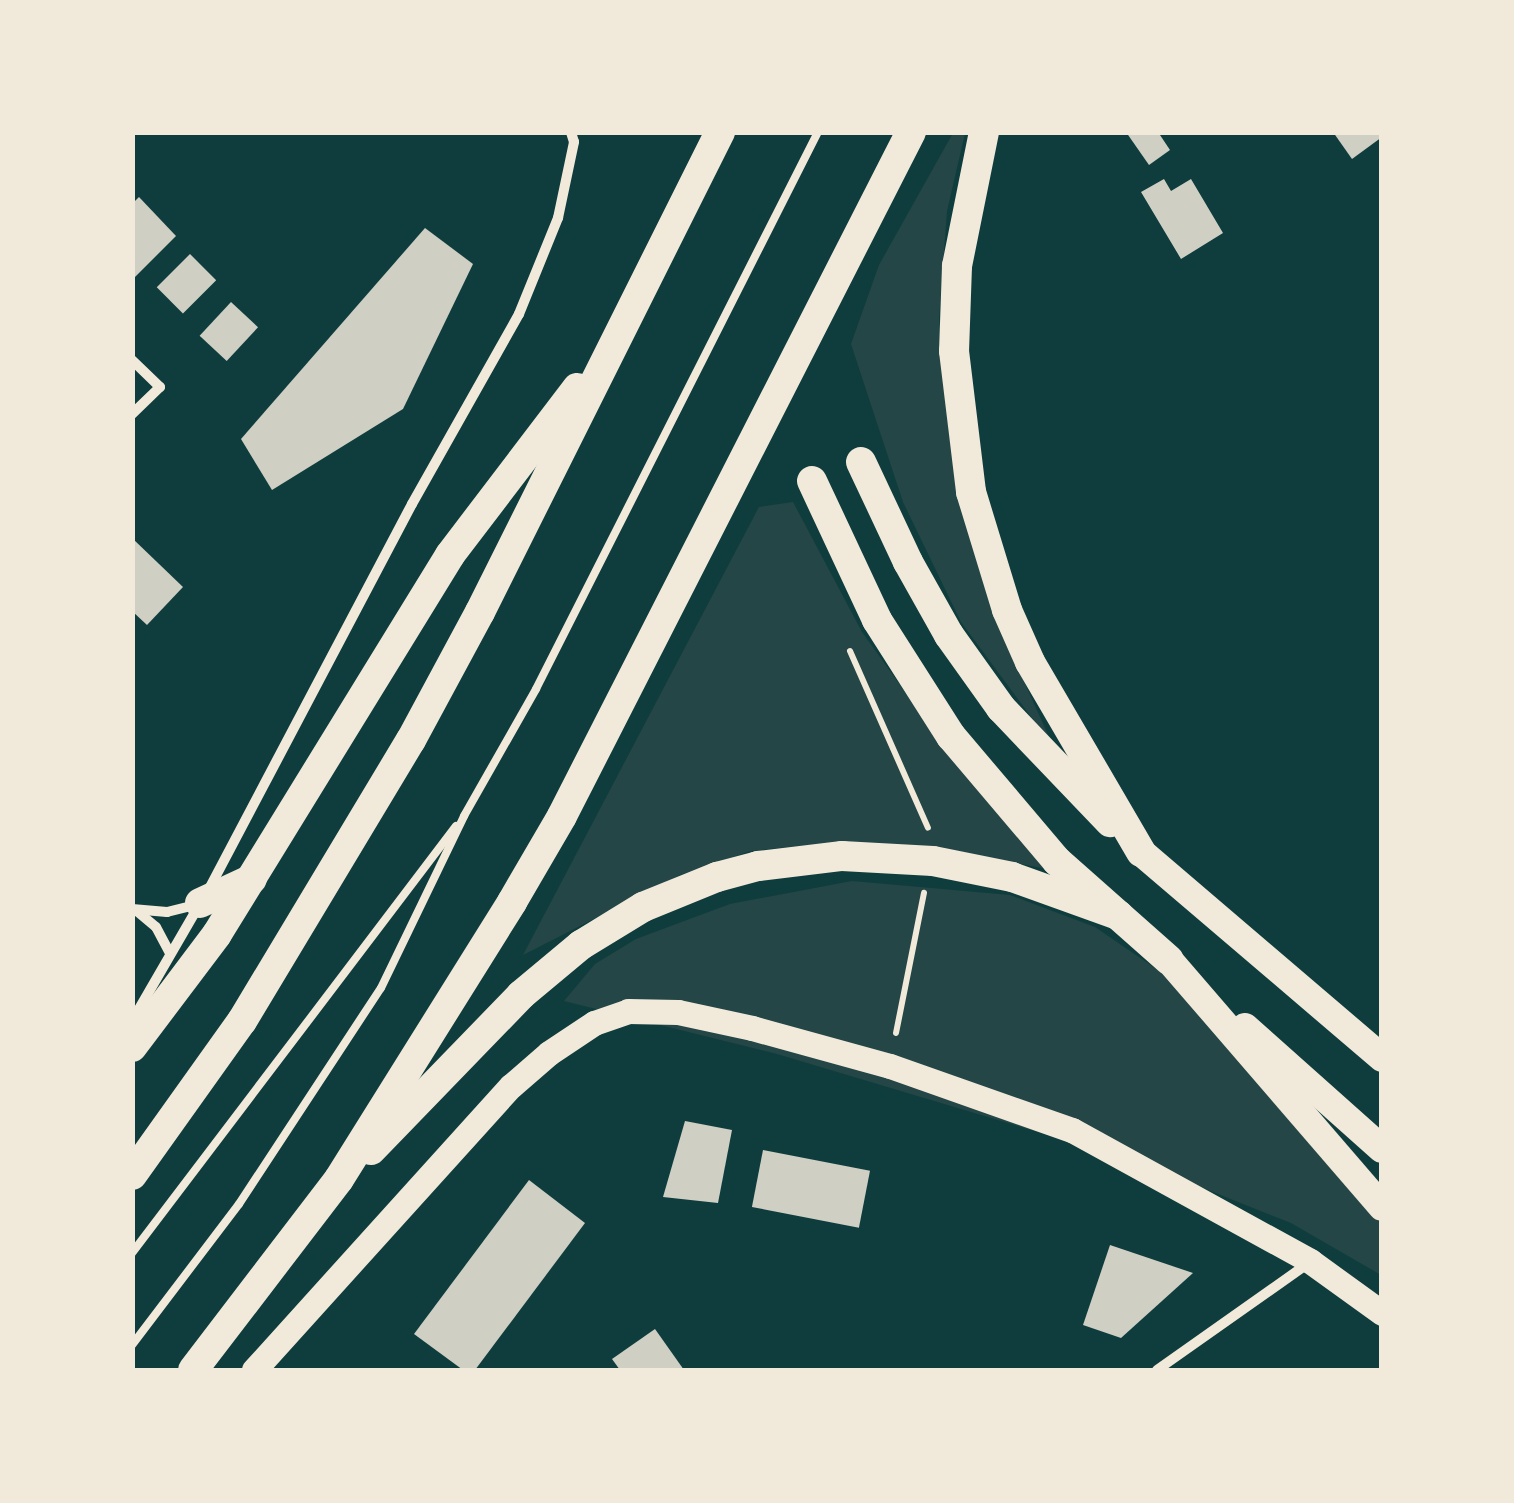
<!DOCTYPE html>
<style>
body{margin:0}
#map{position:relative;width:1514px;height:1503px;overflow:hidden;background:#0f3d3e;font-family:Ubuntu,sans-serif}
div>[style]{position:absolute}
[style*='--x']{left:calc(var(--x)*1px);top:calc(var(--y)*1px);width:calc(var(--w)*1px);rotate:calc(var(--a)*1deg)}
.green>*{inset:0;background:#244646}
.building>*{inset:0;background:#cfcfc3;transform-origin:0 0}
.path>*{height:6px;margin:-3px;padding:0 3px;transform-origin:3px;border-radius:3px;background:#f1e9da}
.service>*{height:8px;margin:-4px;padding:0 4px;transform-origin:4px;border-radius:4px;background:#f1e9da}
.minor>*{height:10px;margin:-5px;padding:0 5px;transform-origin:5px;border-radius:5px;background:#f1e9da}
.primary>*{height:25px;margin:-12.5px;padding:0 12.5px;transform-origin:12.5px;border-radius:12.5px;background:#f1e9da}
.trunk>*{height:28px;margin:-14px;padding:0 14px;transform-origin:14px;border-radius:14px;background:#f1e9da}
.motorway>*{height:30px;margin:-15px;padding:0 15px;transform-origin:15px;border-radius:15px;background:#f1e9da}
span{translate:-50% -50%;white-space:nowrap;text-align:center;line-height:1.15;-webkit-text-stroke:8px #f1e9da;paint-order:stroke}
.frame{position:absolute;inset:0;border:135px solid #f1e9da;pointer-events:none}
</style>
<div id="map">
<div class="green">
<div style="clip-path:polygon(953px 133px,965px 133px,947px 211px,939px 319px,949px 435px,969px 536px,1017px 666px,1054px 748px,961px 622px,903px 502px,851px 344px,879px 265px)"></div>
<div style="clip-path:polygon(793px 502px,862px 632px,954px 760px,1052px 870px,959px 852px,828px 843px,751px 851px,680px 875px,523px 955px,759px 507px)"></div>
<div style="clip-path:polygon(852px 881px,1010px 895px,1095px 927px,1184px 988px,1381px 1222px,1381px 1275px,1291px 1223px,1138px 1162px,777px 1054px,564px 1001px,595px 964px,636px 939px,730px 904px)"></div>
</div>
<div class="building">
<div style="clip-path:polygon(1126px 132px,1158px 132px,1170px 150px,1149px 165px)"></div>
<div style="clip-path:polygon(1333px 132px,1382px 132px,1382px 137px,1352px 159px)"></div>
<div style="clip-path:polygon(1164px 179px,1171px 191px,1191px 179px,1223px 233px,1181px 259px,1141px 192px)"></div>
<div style="clip-path:polygon(139px 197px,176px 236px,132px 280px,132px 204px)"></div>
<div style="clip-path:polygon(425px 228px,473px 264px,403px 409px,272px 490px,241px 439px)"></div>
<div style="left:190px;top:254px;width:37px;height:47px;rotate:45deg"></div>
<div style="left:231px;top:302px;width:37px;height:46px;rotate:43deg"></div>
<div style="clip-path:polygon(132px 538px,183px 587px,147px 625px,132px 611px)"></div>
<div style="clip-path:polygon(685px 1121px,732px 1130px,718px 1203px,663px 1197px)"></div>
<div style="left:763px;top:1150px;width:109px;height:58px;rotate:11deg"></div>
<div style="clip-path:polygon(529px 1180px,585px 1223px,475px 1370px,463px 1370px,414px 1334px)"></div>
<div style="clip-path:polygon(1110px 1245px,1193px 1273px,1121px 1338px,1083px 1325px)"></div>
<div style="clip-path:polygon(655px 1329px,684px 1370px,620px 1370px,612px 1359px)"></div>
</div>
<div class="path">
<div style="--x:850;--y:651;--w:193;--a:66.2"></div>
<div style="--x:896;--y:1033;--w:143;--a:-78.7"></div>
</div>
<div class="service">
<div style="--x:132;--y:1253;--w:536;--a:-52.81"></div>
<div style="--x:132;--y:1345;--w:177;--a:-52.8"></div>
<div style="--x:239;--y:1204;--w:258;--a:-56.7"></div>
<div style="--x:381;--y:988;--w:191;--a:-64.2"></div>
<div style="--x:464;--y:816;--w:146;--a:-60.4"></div>
<div style="--x:536;--y:689;--w:624;--a:-63.15"></div>
</div>
<div class="minor">
<div style="--x:132;--y:360;--w:39;--a:44"></div>
<div style="--x:160;--y:387;--w:39;--a:136"></div>
<div style="--x:209;--y:889;--w:435;--a:-62.2"></div>
<div style="--x:412;--y:504;--w:218;--a:-60.6"></div>
<div style="--x:519;--y:314;--w:104;--a:-67.9"></div>
<div style="--x:558;--y:218;--w:78;--a:-78.1"></div>
<div style="--x:574;--y:142;--w:10;--a:-107"></div>
<div style="--x:132;--y:909;--w:35;--a:5"></div>
<div style="--x:167;--y:912;--w:29;--a:-14"></div>
<div style="--x:138;--y:912;--w:23;--a:40"></div>
<div style="--x:156;--y:927;--w:30;--a:62"></div>
<div style="--x:132;--y:1021;--w:132;--a:-59.9"></div>
<div style="--x:1157;--y:1370;--w:184;--a:-35.2"></div>
</div>
<div class="primary">
<div style="--x:254;--y:1370;--w:383;--a:-47.9"></div>
<div style="--x:511;--y:1086;--w:50;--a:-41"></div>
<div style="--x:549;--y:1053;--w:54;--a:-33.7"></div>
<div style="--x:594;--y:1023;--w:36;--a:-19"></div>
<div style="--x:628;--y:1011;--w:50;--a:1.1"></div>
<div style="--x:678;--y:1012;--w:76;--a:12.2"></div>
<div style="--x:752;--y:1028;--w:143;--a:15.4"></div>
<div style="--x:890;--y:1066;--w:193;--a:19.4"></div>
<div style="--x:1072;--y:1130;--w:272;--a:28.8"></div>
<div style="--x:1310;--y:1261;--w:89;--a:35.8"></div>
</div>
<div class="trunk">
<div style="--x:1141;--y:852;--w:317;--a:40.5"></div>
<div style="--x:1169;--y:960;--w:326;--a:49.2"></div>
<div style="--x:1245;--y:1027;--w:183;--a:41.7"></div>
</div>
<div class="motorway">
<div style="--x:984;--y:132;--w:137;--a:101.4"></div>
<div style="--x:957;--y:266;--w:85;--a:92"></div>
<div style="--x:954;--y:351;--w:142;--a:83.1"></div>
<div style="--x:971;--y:492;--w:123;--a:73"></div>
<div style="--x:1007;--y:610;--w:57;--a:66.1"></div>
<div style="--x:1030;--y:662;--w:220;--a:59.7"></div>
<div style="--x:861;--y:462;--w:110;--a:64.8"></div>
<div style="--x:908;--y:562;--w:84;--a:60.7"></div>
<div style="--x:949;--y:635;--w:90;--a:54.5"></div>
<div style="--x:1001;--y:708;--w:158;--a:46.3"></div>
<div style="--x:812;--y:481;--w:153;--a:64.9"></div>
<div style="--x:877;--y:620;--w:138;--a:57.5"></div>
<div style="--x:951;--y:736;--w:164;--a:49.7"></div>
<div style="--x:1057;--y:861;--w:149;--a:41.5"></div>
<div style="--x:200;--y:903;--w:57;--a:-24.8"></div>
<div style="--x:132;--y:1047;--w:141;--a:-53"></div>
<div style="--x:217;--y:934;--w:445;--a:-58.4"></div>
<div style="--x:450;--y:555;--w:210;--a:-52.7"></div>
<div style="--x:371;--y:1150;--w:216;--a:-45.9"></div>
<div style="--x:521;--y:995;--w:78;--a:-39.8"></div>
<div style="--x:581;--y:945;--w:73;--a:-31.5"></div>
<div style="--x:643;--y:907;--w:80;--a:-22.1"></div>
<div style="--x:717;--y:877;--w:42;--a:-15"></div>
<div style="--x:758;--y:866;--w:85;--a:-6.8"></div>
<div style="--x:842;--y:856;--w:91;--a:3.1"></div>
<div style="--x:933;--y:861;--w:81;--a:11.4"></div>
<div style="--x:1012;--y:877;--w:113;--a:19.7"></div>
<div style="--x:132;--y:1175;--w:189;--a:-54.5"></div>
<div style="--x:242;--y:1021;--w:328;--a:-59"></div>
<div style="--x:411;--y:740;--w:145;--a:-61.7"></div>
<div style="--x:480;--y:612;--w:537;--a:-63.43"></div>
<div style="--x:193;--y:1370;--w:240;--a:-52.6"></div>
<div style="--x:339;--y:1179;--w:327;--a:-58"></div>
<div style="--x:512;--y:902;--w:99;--a:-59.8"></div>
<div style="--x:562;--y:816;--w:768;--a:-62.97"></div>
</div>
<div class="frame"></div>
</div>
